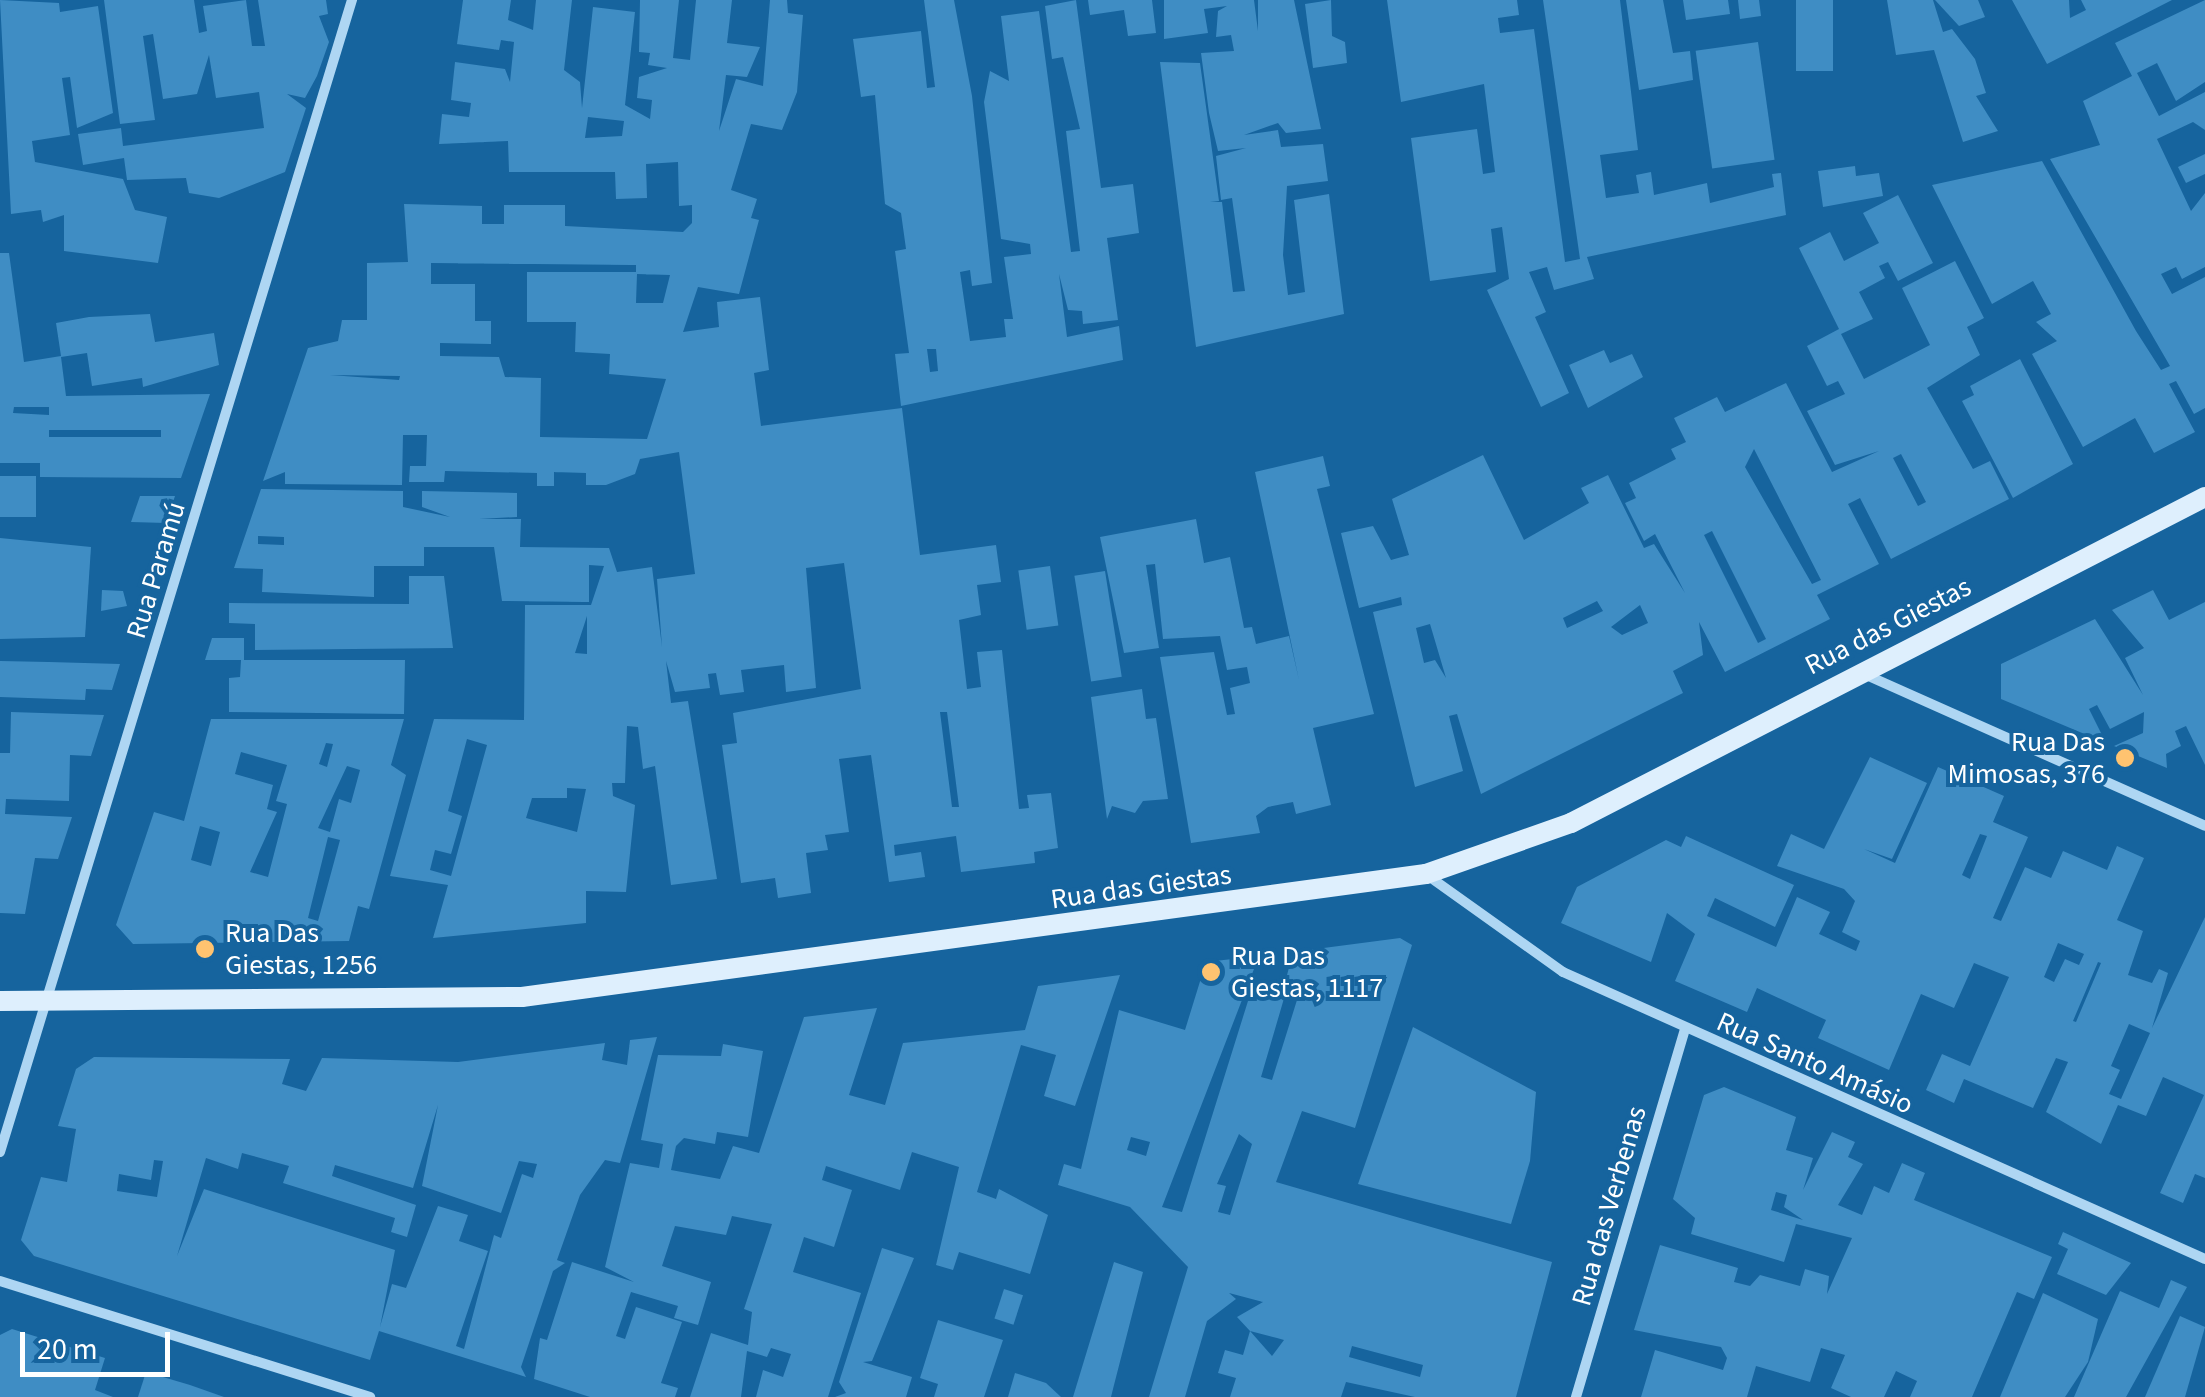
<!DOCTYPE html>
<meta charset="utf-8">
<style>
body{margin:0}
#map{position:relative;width:2205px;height:1397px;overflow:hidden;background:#16649e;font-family:"Source Sans 3",sans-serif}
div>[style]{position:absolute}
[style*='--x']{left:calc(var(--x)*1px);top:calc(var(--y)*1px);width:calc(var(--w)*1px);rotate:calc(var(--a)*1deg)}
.building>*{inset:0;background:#3f8dc4;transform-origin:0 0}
.street>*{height:10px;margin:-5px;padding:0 5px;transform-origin:5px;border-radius:5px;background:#aed6f3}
.secondary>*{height:20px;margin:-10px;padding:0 10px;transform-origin:10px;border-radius:10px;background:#deeffd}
.dots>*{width:28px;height:28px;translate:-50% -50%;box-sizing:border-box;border:5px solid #16649e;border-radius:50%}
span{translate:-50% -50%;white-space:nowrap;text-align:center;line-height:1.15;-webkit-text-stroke:8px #16649e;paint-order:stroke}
.street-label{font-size:28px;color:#fff}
.poi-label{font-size:28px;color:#fff}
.right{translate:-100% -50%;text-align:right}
.left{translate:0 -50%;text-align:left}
.scale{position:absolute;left:20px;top:1332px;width:150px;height:45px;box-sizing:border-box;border:5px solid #fff;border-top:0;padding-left:12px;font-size:30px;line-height:35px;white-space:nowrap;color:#fff;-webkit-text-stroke:8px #16649e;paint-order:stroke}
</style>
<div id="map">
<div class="building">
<div style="clip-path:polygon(0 0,59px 3px,60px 12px,98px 6px,113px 113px,77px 128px,70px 77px,62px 78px,70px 135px,32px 141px,35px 162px,123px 179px,135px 210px,167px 217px,158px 263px,64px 251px,64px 215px,43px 222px,41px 210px,11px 214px)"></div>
<div style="clip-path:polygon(104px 0,194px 0,199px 33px,207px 31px,203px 6px,246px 0,252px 46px,265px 46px,258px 0,326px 0,328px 14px,319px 16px,329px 42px,317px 76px,305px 98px,287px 94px,306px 108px,285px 172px,219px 198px,189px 193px,186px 178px,127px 180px,124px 158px,83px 165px,78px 134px,121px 128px,123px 146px,264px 128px,259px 92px,216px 98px,209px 55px,197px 94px,163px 99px,153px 34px,143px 36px,155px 120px,120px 124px)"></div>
<div style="clip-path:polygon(evenodd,463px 0,511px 0,508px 20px,533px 30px,536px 0,572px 0,564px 70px,580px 82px,582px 108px,593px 7px,635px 12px,625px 105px,650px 119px,652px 100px,637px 98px,639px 77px,667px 68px,648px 65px,650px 53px,639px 52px,640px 0,679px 0,673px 58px,690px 60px,696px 0,732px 0,727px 43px,760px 47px,747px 77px,726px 75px,719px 131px,736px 79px,763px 86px,770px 0,787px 0,788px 13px,803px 15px,797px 92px,782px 130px,751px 124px,731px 190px,757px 199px,751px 218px,759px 220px,739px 294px,698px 287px,683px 332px,719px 327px,717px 302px,760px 297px,769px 370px,754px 373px,761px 426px,902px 408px,920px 555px,996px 545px,1001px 582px,977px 585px,981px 615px,959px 620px,967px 689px,981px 687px,977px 652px,1002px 650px,1019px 809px,1029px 808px,1027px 795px,1051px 793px,1058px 848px,1034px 852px,1035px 863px,961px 872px,956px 836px,894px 845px,895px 856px,921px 852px,925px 877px,889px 882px,871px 755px,839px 759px,849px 832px,825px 835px,828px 850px,806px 853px,811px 893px,778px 898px,775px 878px,741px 883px,722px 745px,737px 743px,733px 713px,861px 689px,844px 563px,806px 568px,816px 688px,786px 692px,784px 665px,741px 670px,744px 692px,720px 695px,716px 673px,708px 674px,710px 688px,675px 692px,666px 661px,671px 703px,688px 701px,717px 879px,671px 885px,655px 766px,643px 769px,638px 727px,627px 726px,625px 783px,612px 783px,613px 796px,635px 805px,626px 892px,586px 891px,586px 923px,433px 938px,448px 885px,390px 876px,434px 719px,524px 720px,525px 605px,591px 605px,604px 566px,589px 565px,589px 602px,502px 601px,494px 547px,424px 547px,424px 566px,374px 566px,374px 597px,262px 592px,263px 569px,234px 568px,261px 489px,403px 491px,403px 507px,450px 517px,422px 507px,422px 491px,517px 493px,517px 517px,479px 519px,521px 519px,520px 547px,609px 548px,617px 572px,652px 567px,662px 647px,657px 579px,695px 574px,679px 452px,640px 459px,635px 474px,606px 485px,586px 485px,586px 473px,554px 472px,554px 486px,537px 486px,537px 473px,445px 471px,444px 482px,409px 482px,410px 466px,426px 466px,427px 435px,403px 435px,402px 485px,285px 484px,285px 472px,263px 481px,308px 348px,338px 341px,342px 320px,367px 320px,367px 263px,408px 262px,404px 204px,482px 206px,482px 224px,504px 224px,504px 205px,565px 205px,565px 226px,683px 232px,692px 223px,692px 205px,679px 206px,678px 162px,646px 164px,647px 198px,616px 199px,615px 172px,509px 172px,508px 141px,439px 144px,442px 114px,469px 117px,471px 103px,451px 100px,455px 62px,505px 69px,510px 82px,514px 42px,501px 40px,499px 50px,457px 44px,463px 0,588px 117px,624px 121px,622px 136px,585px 138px,588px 117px,463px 0,431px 263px,636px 265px,636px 272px,527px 272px,527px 322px,576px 322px,575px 352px,610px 354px,609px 374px,666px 379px,647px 439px,540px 437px,541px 378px,505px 377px,499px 357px,440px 356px,440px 343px,491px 344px,491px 321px,475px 321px,475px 284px,431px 284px,431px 263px,463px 0,637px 274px,670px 275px,663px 303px,636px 303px,637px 274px,463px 0,330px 375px,400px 376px,399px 380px,330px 375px,463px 0,258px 536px,284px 537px,284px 545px,258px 544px,258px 536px,463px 0,587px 616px,587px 654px,575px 653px,587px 616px,463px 0,940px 712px,947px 712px,959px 807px,952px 807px,940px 712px,463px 0,467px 739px,487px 745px,451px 876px,430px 870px,435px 850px,451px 854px,462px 816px,448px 811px,467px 739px,463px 0,567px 788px,586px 789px,577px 832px,526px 818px,532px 798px,567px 798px,567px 788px)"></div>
<div style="clip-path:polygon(evenodd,924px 0,954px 0,972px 96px,992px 283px,972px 286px,970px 270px,960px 272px,970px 341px,1006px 337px,1004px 319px,1013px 319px,1004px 257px,1031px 254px,1030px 244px,1001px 239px,984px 102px,990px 71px,1009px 81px,1001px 16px,1039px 11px,1071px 252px,1080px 251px,1066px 131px,1080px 129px,1063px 57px,1052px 59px,1045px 6px,1076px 0,1101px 188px,1133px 184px,1139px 233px,1107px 238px,1118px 320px,1083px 324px,1082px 311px,1068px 310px,1059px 274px,1067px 337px,1119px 326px,1123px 360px,901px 406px,895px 354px,909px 353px,895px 251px,906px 249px,901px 213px,885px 204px,875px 95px,861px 97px,853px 39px,921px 31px,927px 88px,935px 87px,924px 0,927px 349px,936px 349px,938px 371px,930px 372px,927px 349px)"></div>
<div style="clip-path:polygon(1088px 0,1152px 0,1156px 33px,1128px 36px,1124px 10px,1090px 15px)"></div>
<div style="clip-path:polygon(1164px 0,1254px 0,1258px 31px,1258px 0,1294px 0,1321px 129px,1286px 133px,1278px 123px,1244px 135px,1278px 130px,1281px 147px,1323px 144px,1328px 181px,1287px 186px,1283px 255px,1288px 295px,1305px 292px,1294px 200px,1329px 194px,1344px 314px,1196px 347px,1160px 62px,1200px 63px,1219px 201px,1210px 202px,1222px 202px,1233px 292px,1245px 291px,1232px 198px,1221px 200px,1216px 156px,1246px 148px,1218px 151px,1209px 113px,1201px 53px,1234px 51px,1231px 35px,1216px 37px,1218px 11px,1227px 6px,1204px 9px,1208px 33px,1164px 39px)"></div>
<div style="clip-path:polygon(1331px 0,1332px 36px,1345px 42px,1347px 63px,1313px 68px,1305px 4px)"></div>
<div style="clip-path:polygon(1387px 0,1517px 0,1519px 15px,1498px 18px,1500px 33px,1534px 29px,1565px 262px,1580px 259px,1543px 0,1620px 0,1638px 150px,1600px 155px,1606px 198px,1639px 193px,1636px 175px,1651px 172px,1654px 195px,1707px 183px,1710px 203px,1774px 187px,1772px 174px,1781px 173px,1786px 215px,1587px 257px,1594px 279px,1554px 290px,1547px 267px,1529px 272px,1546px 312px,1535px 317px,1569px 393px,1541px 407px,1487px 290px,1509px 279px,1502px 227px,1491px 229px,1496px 272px,1430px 281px,1411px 138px,1477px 129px,1483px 174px,1495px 172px,1484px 84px,1401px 102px)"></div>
<div style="clip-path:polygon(1626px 0,1663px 0,1673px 53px,1690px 51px,1693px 80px,1639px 90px)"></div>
<div style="clip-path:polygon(1683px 0,1728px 0,1730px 14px,1686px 20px)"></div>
<div style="clip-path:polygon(1738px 0,1759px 0,1761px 16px,1740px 19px)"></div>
<div style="left:1796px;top:0;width:37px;height:71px"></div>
<div style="clip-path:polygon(1887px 0,1933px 0,1943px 32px,1952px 29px,1975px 59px,1986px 93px,1976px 96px,1998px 131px,1963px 142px,1934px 50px,1896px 55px)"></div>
<div style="clip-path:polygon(1935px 0,1978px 0,1985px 17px,1959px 26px)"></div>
<div style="clip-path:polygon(2012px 0,2069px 0,2070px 18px,2086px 10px,2081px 0,2172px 0,2047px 64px)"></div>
<div style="clip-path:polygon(2205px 0,2205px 82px,2176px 101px,2157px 63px,2137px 73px,2159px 116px,2205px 92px,2205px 130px,2193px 122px,2157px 139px,2191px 211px,2205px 193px,2205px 267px,2182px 279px,2176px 267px,2161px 274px,2172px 294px,2205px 277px,2205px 408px,2194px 414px,2176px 381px,2169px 384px,2195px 432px,2154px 453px,2135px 418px,2083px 447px,2032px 354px,2057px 341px,2036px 322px,2051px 314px,2033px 281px,1992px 304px,1932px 185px,2042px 161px,2136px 331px,2161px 370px,2170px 366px,2050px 159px,2100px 145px,2083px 101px,2132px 76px,2115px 43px)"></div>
<div style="left:1758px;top:42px;width:119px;height:63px;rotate:82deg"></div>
<div style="clip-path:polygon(2205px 154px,2205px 174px,2186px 183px,2178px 167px)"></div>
<div style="clip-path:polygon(1855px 166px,1856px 176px,1879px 173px,1883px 196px,1823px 207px,1818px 171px)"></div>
<div style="clip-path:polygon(evenodd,1898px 195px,1933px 263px,1898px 281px,1888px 262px,1879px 266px,1885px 278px,1859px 292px,1873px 319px,1841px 334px,1864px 379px,1930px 345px,1902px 288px,1955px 261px,1984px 318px,1967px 327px,1980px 355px,1927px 388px,1973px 469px,1990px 461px,2009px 499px,1891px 559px,1860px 498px,1848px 504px,1879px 564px,1817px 595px,1830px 619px,1725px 672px,1699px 622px,1703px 655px,1673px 671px,1683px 693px,1481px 794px,1457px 714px,1449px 716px,1463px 771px,1415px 787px,1373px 612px,1402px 605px,1401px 597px,1359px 608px,1341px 533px,1373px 526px,1391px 560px,1409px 555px,1392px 499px,1483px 455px,1524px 540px,1589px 503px,1581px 488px,1608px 475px,1644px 548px,1654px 544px,1685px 593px,1655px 534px,1644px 541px,1625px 503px,1636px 498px,1629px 483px,1676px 459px,1671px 449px,1686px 442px,1674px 418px,1717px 397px,1725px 412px,1786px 383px,1832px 472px,1879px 451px,1835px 465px,1807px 411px,1845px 394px,1838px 381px,1827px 386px,1807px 346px,1839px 329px,1799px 248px,1830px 232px,1844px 261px,1879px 243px,1863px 213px,1898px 195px,1754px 449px,1821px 580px,1812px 584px,1745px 467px,1754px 449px,1898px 195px,1901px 454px,1926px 502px,1918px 506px,1893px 458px,1901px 454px,1898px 195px,1712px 531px,1766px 639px,1758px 643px,1704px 535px,1712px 531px,1898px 195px,1597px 601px,1603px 611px,1567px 628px,1563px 618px,1597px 601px,1898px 195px,1640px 605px,1648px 623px,1622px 635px,1611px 627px,1640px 605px,1898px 195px,1430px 624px,1446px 678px,1435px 660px,1424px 663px,1416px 628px,1430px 624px)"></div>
<div style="clip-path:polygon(evenodd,0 253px,9px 253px,24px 362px,61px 356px,56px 323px,89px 317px,150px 314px,155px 342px,214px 333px,219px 365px,143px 387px,142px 378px,92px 386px,87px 353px,61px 357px,66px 396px,210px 394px,181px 478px,40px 477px,40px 463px,0 463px,0 253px,14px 407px,49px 407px,49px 415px,13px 413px,14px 407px,0 253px,49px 430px,161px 430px,161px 437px,49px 437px,49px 430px)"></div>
<div style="clip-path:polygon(1604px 350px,1610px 363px,1632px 354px,1643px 377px,1588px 408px,1569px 365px)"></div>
<div style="clip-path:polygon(2020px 359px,2073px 464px,2013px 498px,1962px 401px,1974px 395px,1970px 386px)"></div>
<div style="clip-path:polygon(1323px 456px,1330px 486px,1317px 489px,1374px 714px,1313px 728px,1331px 805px,1296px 814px,1293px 802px,1268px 807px,1256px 816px,1260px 833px,1191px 843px,1160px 657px,1214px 652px,1227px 715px,1235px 714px,1230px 688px,1250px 683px,1247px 667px,1227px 670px,1220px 636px,1163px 639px,1155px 564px,1146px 565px,1159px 648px,1124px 653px,1100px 537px,1196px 519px,1204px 563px,1230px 557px,1244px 628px,1252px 627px,1256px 644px,1289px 636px,1299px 680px,1255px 472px)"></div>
<div style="left:0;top:476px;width:36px;height:41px"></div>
<div style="clip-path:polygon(140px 496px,175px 496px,166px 523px,131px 522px)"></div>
<div style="clip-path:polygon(0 538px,91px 547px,85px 637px,0 639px)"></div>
<div style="left:1050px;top:566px;width:60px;height:32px;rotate:82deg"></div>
<div style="left:1105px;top:571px;width:107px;height:31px;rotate:81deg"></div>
<div style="clip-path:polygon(409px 576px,444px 576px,453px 648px,255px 650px,255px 624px,229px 623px,229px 603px,409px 604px)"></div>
<div style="clip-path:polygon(102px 590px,123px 591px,127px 606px,101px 611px)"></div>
<div style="clip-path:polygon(2153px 590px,2169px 620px,2205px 602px,2205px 765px,2186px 726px,2175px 731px,2181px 746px,2166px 754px,2167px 768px,2114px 746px,2143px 733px,2144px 712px,2110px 729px,2097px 705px,2089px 709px,2106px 743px,2001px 699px,2001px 664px,2095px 619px,2143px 695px,2125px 658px,2144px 648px,2112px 610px)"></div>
<div style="clip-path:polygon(212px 638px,244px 638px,244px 660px,405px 660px,404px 714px,229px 712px,229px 678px,240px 677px,241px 660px,205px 660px)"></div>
<div style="clip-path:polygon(0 661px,49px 662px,120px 664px,112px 690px,86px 689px,85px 700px,0 697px)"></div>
<div style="clip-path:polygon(1142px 689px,1146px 719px,1156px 718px,1168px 799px,1143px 801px,1135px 813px,1112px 806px,1107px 819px,1091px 697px)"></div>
<div style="clip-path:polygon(11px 712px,104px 715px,91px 756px,70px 755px,69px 801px,6px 799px,5px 814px,72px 817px,58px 859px,35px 858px,25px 914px,0 913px,0 753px,10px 753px)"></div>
<div style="clip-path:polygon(evenodd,211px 719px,404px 719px,391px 765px,406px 775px,369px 909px,358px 906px,349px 941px,133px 944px,116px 925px,154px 812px,184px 821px,211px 719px,326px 743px,333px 744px,327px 767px,319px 764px,326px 743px,211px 719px,241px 752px,287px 765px,276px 801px,287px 804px,268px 877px,250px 872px,277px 812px,267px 809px,273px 785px,235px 774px,241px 752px,211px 719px,347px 766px,360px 770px,351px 803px,339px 799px,330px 832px,318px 828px,347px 766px,211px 719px,200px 826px,220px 832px,211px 866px,191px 860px,200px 826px,211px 719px,328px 837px,340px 840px,318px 921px,308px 918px,328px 837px)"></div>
<div style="clip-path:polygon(evenodd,1870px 757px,1927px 783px,1892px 859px,1864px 849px,1895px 863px,1938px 767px,2004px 796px,1993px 822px,2028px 837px,1993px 918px,2001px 921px,2025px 867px,2051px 878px,2063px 851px,2107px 870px,2117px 846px,2144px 858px,2117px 920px,2143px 931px,2128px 975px,2152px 983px,2159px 969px,2168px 973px,2152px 1028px,2205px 917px,2205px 1178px,2195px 1174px,2183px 1203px,2160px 1193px,2204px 1095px,2163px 1077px,2146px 1116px,2118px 1105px,2101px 1144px,2046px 1112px,2068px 1062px,2056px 1058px,2033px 1108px,1964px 1079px,1954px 1103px,1926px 1090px,1942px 1054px,1970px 1066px,2009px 977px,1974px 963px,1954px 1008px,1921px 994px,1889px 1070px,1818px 1038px,1826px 1020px,1757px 988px,1747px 1012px,1675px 981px,1695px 934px,1667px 913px,1651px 962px,1561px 923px,1577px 887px,1666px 840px,1681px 847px,1686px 836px,1794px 885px,1775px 927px,1715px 898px,1707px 916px,1776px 947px,1797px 897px,1830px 912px,1819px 934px,1856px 951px,1860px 941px,1842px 932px,1855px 901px,1844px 889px,1777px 866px,1791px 834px,1824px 849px,1870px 757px,1980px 834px,1987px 836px,1970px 879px,1962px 875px,1980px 834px,1870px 757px,2058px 943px,2084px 954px,2079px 965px,2065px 959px,2054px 982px,2044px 977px,2058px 943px,1870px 757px,2098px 962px,2101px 963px,2076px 1022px,2073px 1021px,2098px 962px,1870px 757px,2129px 1024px,2150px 1033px,2121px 1099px,2109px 1094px,2120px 1070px,2111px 1066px,2129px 1024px)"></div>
<div style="clip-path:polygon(evenodd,1400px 938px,1412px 945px,1355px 1128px,1302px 1111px,1276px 1182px,1552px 1262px,1516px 1397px,1415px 1397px,1346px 1382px,1341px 1397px,1230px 1397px,1236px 1378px,1218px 1373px,1225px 1350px,1243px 1355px,1250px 1331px,1237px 1317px,1263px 1302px,1229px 1293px,1236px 1299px,1207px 1321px,1185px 1397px,1149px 1397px,1188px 1267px,1130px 1207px,1058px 1185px,1064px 1164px,1081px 1169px,1119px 1010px,1185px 1030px,1206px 962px,1259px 956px,1162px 1207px,1182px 1212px,1253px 985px,1285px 995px,1261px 1077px,1272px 1080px,1302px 984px,1286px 979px,1293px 952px,1400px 938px,1239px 1134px,1252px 1144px,1230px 1215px,1218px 1212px,1226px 1186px,1217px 1184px,1239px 1134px,1400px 938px,1131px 1137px,1150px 1142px,1146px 1156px,1127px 1150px,1131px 1137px,1400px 938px,1250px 1331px,1277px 1338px,1284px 1340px,1272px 1356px,1250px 1331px,1400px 938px,1352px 1346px,1423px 1365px,1420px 1377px,1349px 1357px,1352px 1346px)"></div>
<div style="clip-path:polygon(1120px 975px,1075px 1106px,1044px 1096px,1056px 1055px,1021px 1045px,977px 1192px,996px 1199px,999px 1189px,1048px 1215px,1030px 1274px,959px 1252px,953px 1270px,936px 1265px,959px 1167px,912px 1152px,900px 1190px,826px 1166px,822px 1180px,852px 1190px,834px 1247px,804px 1237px,793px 1272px,861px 1293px,828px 1397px,756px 1397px,763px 1370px,783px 1377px,791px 1354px,771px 1348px,767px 1357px,747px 1351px,741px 1397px,690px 1397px,711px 1333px,748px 1345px,752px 1312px,744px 1309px,772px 1224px,732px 1216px,726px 1235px,675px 1226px,662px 1266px,711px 1282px,698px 1325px,674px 1318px,678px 1306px,631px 1292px,616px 1336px,625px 1339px,636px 1307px,682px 1322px,661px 1383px,678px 1388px,675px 1397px,590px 1397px,534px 1379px,540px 1338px,547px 1340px,572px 1262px,634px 1282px,605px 1267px,630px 1163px,659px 1168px,663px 1144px,641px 1140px,658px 1055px,721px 1056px,723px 1044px,763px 1051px,748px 1137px,717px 1132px,715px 1144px,684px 1138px,676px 1146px,671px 1170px,720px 1179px,733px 1146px,759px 1153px,804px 1017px,877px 1008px,849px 1095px,885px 1105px,903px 1043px,1025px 1030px,1038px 986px)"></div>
<div style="clip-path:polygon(1413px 1027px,1536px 1092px,1530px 1161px,1511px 1224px,1358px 1184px)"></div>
<div style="clip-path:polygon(evenodd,657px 1037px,620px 1163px,605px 1160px,580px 1195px,557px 1260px,565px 1263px,553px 1271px,521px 1367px,526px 1377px,379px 1331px,370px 1360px,34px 1256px,21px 1240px,41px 1177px,67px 1182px,76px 1129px,58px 1126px,76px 1069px,94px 1057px,290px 1059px,282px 1084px,306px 1091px,322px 1058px,458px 1062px,605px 1043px,602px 1060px,627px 1065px,630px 1040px,657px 1037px,438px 1105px,422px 1186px,501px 1213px,519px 1161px,537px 1164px,533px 1178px,522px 1174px,501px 1238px,494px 1235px,464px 1349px,456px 1346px,488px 1251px,459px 1241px,468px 1215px,438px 1206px,406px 1288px,392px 1284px,380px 1327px,395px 1250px,204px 1189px,177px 1256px,206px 1158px,238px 1169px,242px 1153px,289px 1166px,283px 1183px,395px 1218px,391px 1232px,407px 1237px,416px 1205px,332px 1176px,335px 1165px,413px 1188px,438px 1105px,657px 1037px,154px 1160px,163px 1161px,157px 1197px,117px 1191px,119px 1174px,151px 1180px,154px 1160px)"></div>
<div style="clip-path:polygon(evenodd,1724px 1087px,1796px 1117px,1786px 1150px,1813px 1158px,1803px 1190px,1832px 1132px,1855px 1142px,1848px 1157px,1863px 1164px,1838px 1205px,1862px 1215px,1874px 1186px,1889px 1193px,1902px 1163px,1925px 1173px,1914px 1200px,2052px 1257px,2034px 1299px,2017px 1292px,1972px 1397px,1910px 1397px,1917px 1381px,1896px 1371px,1884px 1397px,1851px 1397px,1831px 1388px,1845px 1355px,1821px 1348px,1810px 1382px,1756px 1366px,1747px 1397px,1641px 1397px,1655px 1350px,1723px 1370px,1727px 1358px,1721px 1347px,1634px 1330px,1660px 1245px,1738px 1268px,1734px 1282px,1750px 1286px,1760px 1275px,1800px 1286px,1805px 1269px,1829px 1276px,1827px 1294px,1852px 1238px,1796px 1224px,1784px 1262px,1691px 1234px,1695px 1218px,1673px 1199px,1704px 1095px,1724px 1087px,1776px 1192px,1787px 1195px,1784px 1207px,1803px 1220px,1771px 1210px,1776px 1192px)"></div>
<div style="clip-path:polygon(2063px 1232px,2131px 1263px,2106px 1295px,2057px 1274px,2068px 1249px,2058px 1244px)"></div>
<div style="clip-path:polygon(882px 1248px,914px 1258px,872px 1361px,863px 1362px,912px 1377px,906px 1397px,835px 1397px,846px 1393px,839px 1382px)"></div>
<div style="clip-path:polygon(1114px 1262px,1143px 1272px,1114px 1385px,1111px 1397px,1073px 1397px)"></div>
<div style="clip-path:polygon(2171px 1280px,2187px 1287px,2126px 1397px,2074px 1397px,2120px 1291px,2159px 1308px)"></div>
<div style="left:1004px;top:1289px;width:20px;height:31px;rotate:18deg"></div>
<div style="clip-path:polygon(2043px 1293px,2098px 1319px,2088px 1362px,2065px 1397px,2000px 1397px)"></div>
<div style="clip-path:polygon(2180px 1316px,2205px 1327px,2185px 1397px,2145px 1397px)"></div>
<div style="clip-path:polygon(938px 1320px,1003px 1340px,984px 1397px,934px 1397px,938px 1384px,920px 1378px)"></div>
<div style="clip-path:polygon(12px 1329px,105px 1358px,95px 1390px,113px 1397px,0 1397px,0 1335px)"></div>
<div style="clip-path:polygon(146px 1372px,190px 1385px,224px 1397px,138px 1397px)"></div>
<div style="clip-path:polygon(1015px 1373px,1046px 1383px,1061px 1397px,1008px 1397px)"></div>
</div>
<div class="street">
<div style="--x:1864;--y:674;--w:373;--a:24"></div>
<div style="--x:1427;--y:875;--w:167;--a:35.5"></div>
<div style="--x:1563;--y:972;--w:703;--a:24.09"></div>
<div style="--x:0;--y:1152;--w:1205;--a:-73.01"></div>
<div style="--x:0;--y:1281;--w:388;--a:17.4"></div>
<div style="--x:1576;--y:1397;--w:384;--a:-73.5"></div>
</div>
<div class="secondary">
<div style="--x:0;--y:1001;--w:522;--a:-0.44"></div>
<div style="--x:522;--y:997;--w:912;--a:-7.75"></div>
<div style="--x:1426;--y:874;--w:154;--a:-19.4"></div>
<div style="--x:1571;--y:823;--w:713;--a:-27.21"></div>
</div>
<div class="dots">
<div style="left:2125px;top:758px;background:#ffc370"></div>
<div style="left:205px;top:949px;background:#ffc370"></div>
<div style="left:1211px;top:972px;background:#ffc370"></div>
</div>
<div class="street-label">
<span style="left:156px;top:570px;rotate:-73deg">Rua Paramú</span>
<span style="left:1888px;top:626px;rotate:-27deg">Rua das Giestas</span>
<span style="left:1141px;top:887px;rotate:-8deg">Rua das Giestas</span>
<span style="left:1815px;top:1063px;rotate:24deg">Rua Santo Amásio</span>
<span style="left:1609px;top:1206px;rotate:-74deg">Rua das Verbenas</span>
</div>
<div class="poi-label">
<span class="right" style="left:2105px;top:758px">Rua Das<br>Mimosas, 376</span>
<span class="left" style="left:225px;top:949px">Rua Das<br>Giestas, 1256</span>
<span class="left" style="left:1231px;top:972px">Rua Das<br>Giestas, 1117</span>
</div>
<div class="scale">20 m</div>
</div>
